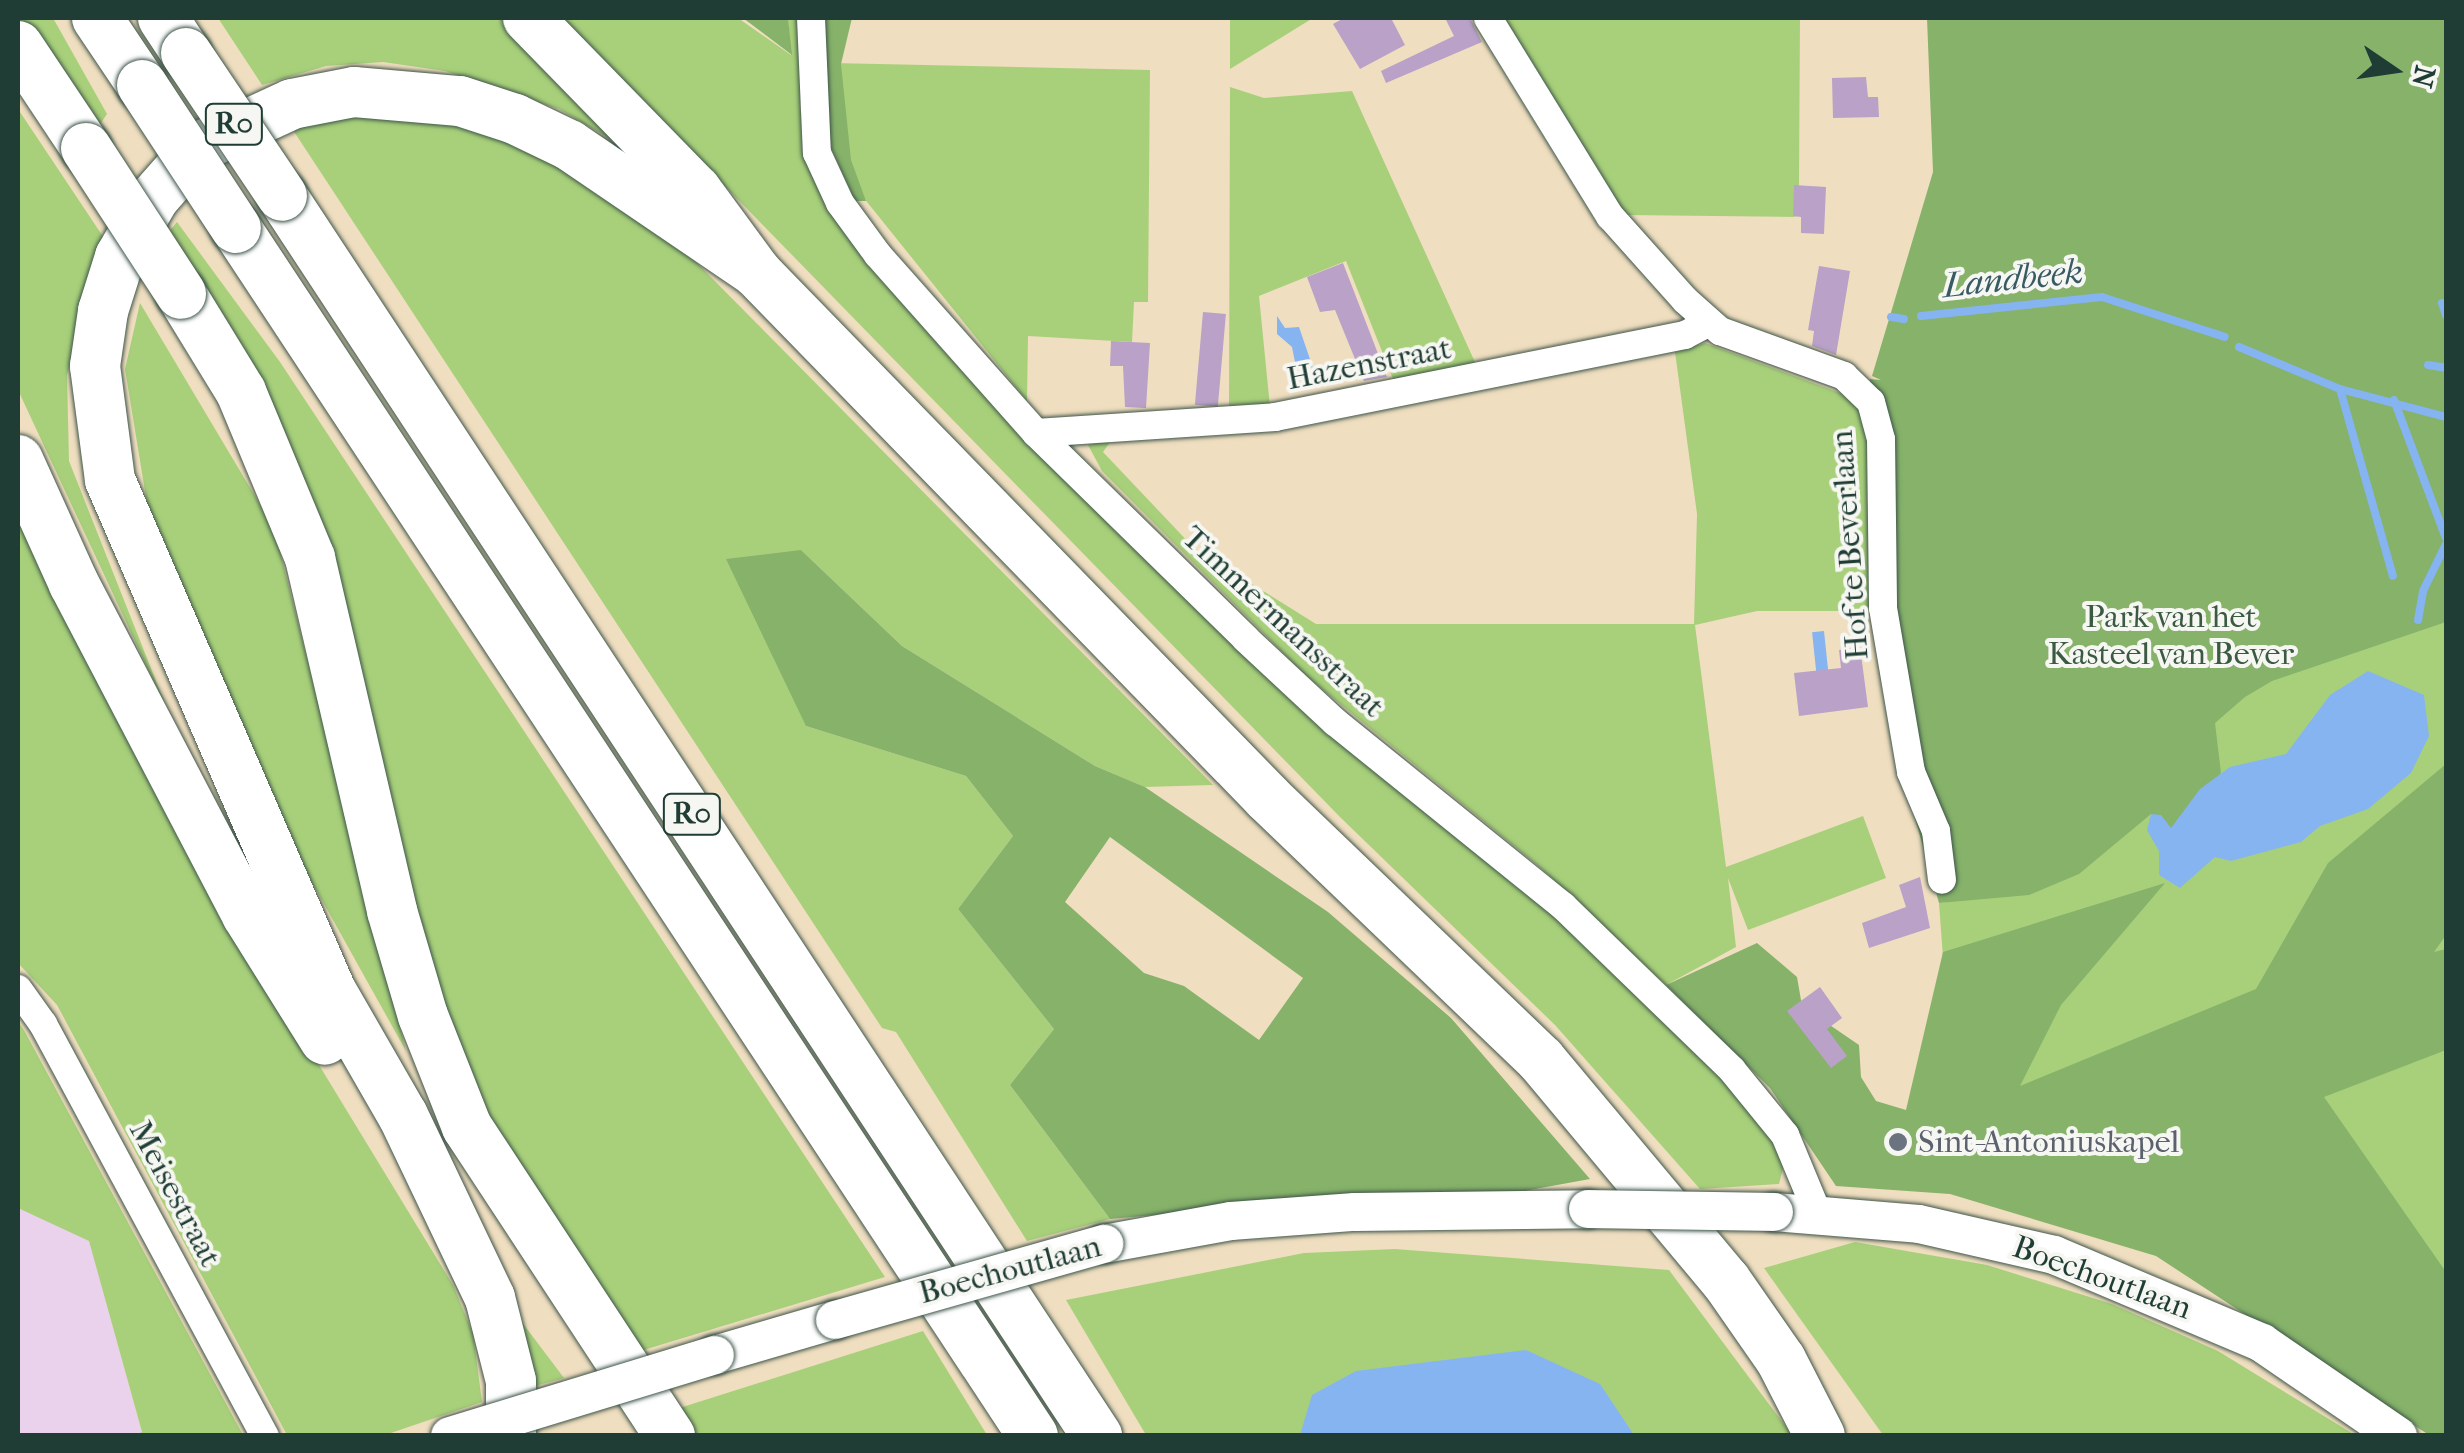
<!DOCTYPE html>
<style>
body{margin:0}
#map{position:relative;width:2464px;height:1453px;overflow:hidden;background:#f0dec0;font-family:"IM FELL French Canon",serif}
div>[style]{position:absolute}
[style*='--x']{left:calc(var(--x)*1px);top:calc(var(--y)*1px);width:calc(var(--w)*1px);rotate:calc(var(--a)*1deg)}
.built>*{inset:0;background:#ead1ec}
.green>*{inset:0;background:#a8d07a}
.forest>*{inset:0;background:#86b26a}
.water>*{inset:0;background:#85b4f0;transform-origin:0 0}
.stream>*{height:8px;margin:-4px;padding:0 4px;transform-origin:4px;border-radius:4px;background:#85b4f0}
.building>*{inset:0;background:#b9a1c8;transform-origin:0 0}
.roads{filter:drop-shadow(0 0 2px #3e5549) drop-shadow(0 0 2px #3e5549)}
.street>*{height:28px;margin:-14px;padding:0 14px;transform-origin:14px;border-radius:14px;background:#fff}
.secondary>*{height:38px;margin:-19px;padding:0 19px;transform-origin:19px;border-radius:19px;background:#fff}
.highway>*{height:50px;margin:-25px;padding:0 25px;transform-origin:25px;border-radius:25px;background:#fff}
.bridges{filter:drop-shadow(0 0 2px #3e5549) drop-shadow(0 0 2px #3e5549)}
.secondary-bridge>*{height:38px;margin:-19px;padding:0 19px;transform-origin:19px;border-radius:19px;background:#fff}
.highway-bridge>*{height:50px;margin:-25px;padding:0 25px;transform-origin:25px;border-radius:25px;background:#fff}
.dots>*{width:28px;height:28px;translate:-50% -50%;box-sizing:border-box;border:5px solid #f6f6f2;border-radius:50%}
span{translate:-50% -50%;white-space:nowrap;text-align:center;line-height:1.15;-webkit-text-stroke:8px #f6f6f2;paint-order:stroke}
.shield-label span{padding:2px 8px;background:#f6f6f2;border:2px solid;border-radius:8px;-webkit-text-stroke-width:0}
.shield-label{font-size:30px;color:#1f3d34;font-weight:700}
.street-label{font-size:32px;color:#1f3d34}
.park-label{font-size:32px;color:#3a5a42}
.worship-label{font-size:32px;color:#5b616d}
.left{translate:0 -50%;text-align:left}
.water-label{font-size:35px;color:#385b63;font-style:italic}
.frame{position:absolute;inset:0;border:20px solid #1f3d34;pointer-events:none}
.north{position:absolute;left:2344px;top:20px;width:100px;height:100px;-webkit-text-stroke:8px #f6f6f2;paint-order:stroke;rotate:103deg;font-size:28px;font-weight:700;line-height:40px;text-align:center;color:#1f3d34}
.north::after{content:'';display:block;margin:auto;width:35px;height:45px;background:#1f3d34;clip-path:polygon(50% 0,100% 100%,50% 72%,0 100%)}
</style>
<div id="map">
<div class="built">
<div style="clip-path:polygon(18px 1208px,89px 1240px,142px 1433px,18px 1436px)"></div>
</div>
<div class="green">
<div style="clip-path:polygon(18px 18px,53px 18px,107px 114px,96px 130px)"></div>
<div style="clip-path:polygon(218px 18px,503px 18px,617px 134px,614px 141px,559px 109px,445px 71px,383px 62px,326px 66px,262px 85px)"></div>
<div style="clip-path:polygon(561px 18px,738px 18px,791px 55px,788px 18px,802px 18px,800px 108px,814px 177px,1332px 736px,1549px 910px,1729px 1084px,1771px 1132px,1785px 1161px,1779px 1184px,1700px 1189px,1555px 1025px,1341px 818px)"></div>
<div style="clip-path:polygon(1230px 18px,1313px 18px,1230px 69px)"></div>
<div style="clip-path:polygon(1504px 18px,1800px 18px,1799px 185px,1793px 216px,1798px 217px,1626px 215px,1557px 113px)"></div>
<div style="clip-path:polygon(832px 63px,1150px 70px,1148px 302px,1134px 302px,1132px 342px,1028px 336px,1027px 401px,855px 187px)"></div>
<div style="clip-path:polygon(1230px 87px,1264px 98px,1352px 91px,1479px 371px,1395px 384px,1346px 261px,1259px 296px,1270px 407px,1229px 414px)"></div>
<div style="clip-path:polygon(18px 109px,104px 238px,67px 375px,69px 461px,169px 714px,18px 390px)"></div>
<div style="clip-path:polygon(380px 113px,479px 129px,564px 167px,689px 255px,1213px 785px,1145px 787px,1095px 766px,902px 646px,801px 550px,806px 726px,966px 776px,1013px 836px,958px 909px,1054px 1029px,1010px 1085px,1110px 1219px,1027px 1241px,896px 1032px,882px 1028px,291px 127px)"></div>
<div style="clip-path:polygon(177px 222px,280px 362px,885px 1277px,637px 1352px,494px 1136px,438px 1007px,408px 901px,168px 233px)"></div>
<div style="clip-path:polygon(2446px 285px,2446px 1343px,1953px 1094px,1939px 903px,1947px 902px)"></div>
<div style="clip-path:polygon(140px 303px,274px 528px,406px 1051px,260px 789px,153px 540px,125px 369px)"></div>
<div style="clip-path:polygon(1705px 343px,1859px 400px,1869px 415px,1874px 611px,1757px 611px,1695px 625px,1726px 867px,1863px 816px,1886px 878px,1748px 930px,1728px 878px,1736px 947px,1666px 985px,1541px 868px,1305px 675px,1102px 471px,1088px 445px,1115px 435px,1103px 452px,1193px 547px,1316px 624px,1694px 624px,1697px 514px,1675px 352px)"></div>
<div style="clip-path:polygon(18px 508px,235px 927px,453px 1285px,473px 1334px,482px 1402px,385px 1435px,287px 1435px,57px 1005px,18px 963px)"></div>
<div style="clip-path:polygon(18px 1021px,25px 1032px,243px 1435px,135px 1435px,142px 1432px,89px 1241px,18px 1208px)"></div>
<div style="clip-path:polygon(1855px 1242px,1987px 1265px,2112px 1304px,2218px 1351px,2355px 1435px,1883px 1435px,1764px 1268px)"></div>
<div style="clip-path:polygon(1395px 1249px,1669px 1270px,1792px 1435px,1146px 1435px,1066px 1300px,1304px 1253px)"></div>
<div style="clip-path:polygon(518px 1317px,564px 1378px,531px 1387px)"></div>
<div style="clip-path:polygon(923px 1331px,987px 1435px,687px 1435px,670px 1411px)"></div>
</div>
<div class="forest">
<div style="clip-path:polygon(743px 18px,788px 18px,792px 55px)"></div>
<div style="clip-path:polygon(822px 18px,852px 18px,841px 64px,851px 160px,866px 201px,855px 201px,831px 148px,819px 65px)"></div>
<div style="clip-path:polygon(1927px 18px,2446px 18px,2446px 622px,2272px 681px,2245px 697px,2215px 723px,2221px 773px,2171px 829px,2151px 814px,2079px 874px,2029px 895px,1939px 903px,1907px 790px,1888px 687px,1865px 425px,1870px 379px,1881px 380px,1872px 376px,1933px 172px)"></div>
<div style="clip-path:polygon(evenodd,801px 550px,902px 646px,1095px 766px,1145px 787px,1328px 912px,1451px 1018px,1590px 1179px,1518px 1192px,1328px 1199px,1110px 1219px,1010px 1085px,1054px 1029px,958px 909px,1013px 836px,966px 776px,806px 726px,726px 559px,801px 550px,1110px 837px,1303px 978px,1259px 1040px,1184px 986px,1144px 973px,1065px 902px,1110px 837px)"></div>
<div style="clip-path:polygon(2446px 764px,2446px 935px,2434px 952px,2446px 949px,2446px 1050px,2324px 1097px,2446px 1272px,2446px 1435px,2429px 1435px,2156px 1256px,1950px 1194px,1836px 1186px,1770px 1088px,1666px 985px,1757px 943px,1797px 977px,1802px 1006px,1859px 1045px,1861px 1077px,1876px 1101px,1906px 1110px,1943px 952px,2165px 883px,2061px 1005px,2020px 1086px,2256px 989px,2328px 863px)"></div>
</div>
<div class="water">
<div style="clip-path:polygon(1277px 316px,1285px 328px,1299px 327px,1313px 368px,1295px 362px,1292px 347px,1277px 334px)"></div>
<div style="left:1824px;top:631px;width:41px;height:12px;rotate:84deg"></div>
<div style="clip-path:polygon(2368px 671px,2424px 695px,2429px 736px,2411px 773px,2368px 809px,2320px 826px,2301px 842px,2231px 861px,2215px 857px,2180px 888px,2159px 875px,2159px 851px,2147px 830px,2151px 814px,2161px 815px,2171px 828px,2200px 789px,2230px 767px,2286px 754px,2330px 695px)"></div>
<div style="clip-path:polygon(1526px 1350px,1600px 1384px,1634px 1435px,1300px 1435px,1312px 1395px,1356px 1371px)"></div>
</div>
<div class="stream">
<div style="--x:2442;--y:303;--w:13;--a:72"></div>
<div style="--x:1921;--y:316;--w:182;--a:-6"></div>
<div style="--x:2102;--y:297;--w:129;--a:18"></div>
<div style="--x:1891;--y:317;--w:13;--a:9"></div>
<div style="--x:2239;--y:347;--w:109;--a:22.6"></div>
<div style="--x:2340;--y:389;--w:110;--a:14.8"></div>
<div style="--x:2428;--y:365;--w:18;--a:9"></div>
<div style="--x:2340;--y:389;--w:194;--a:74.2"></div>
<div style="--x:2394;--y:400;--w:147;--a:69.4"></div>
<div style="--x:2418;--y:620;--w:29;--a:-80"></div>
<div style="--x:2423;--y:591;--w:52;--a:-63.9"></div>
</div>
<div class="building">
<div style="clip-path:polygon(1344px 18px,1391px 18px,1405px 45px,1360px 69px,1333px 24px)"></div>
<div style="clip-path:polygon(1445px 18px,1470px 18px,1482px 42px,1386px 83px,1381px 71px,1454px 36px)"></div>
<div style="clip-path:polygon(1866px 77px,1868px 97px,1878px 97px,1879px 117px,1833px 118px,1832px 78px)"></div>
<div style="clip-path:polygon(1794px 185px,1826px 187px,1824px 234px,1801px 233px,1801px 217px,1793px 216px)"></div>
<div style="clip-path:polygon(1343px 263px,1387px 377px,1364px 381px,1335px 310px,1320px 312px,1307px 277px)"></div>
<div style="clip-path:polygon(1819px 266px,1850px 271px,1836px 355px,1812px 346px,1814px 331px,1808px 330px)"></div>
<div style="left:1203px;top:312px;width:23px;height:93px;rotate:5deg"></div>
<div style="clip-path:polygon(1111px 341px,1150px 343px,1146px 408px,1125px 407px,1123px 366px,1110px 366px)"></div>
<div style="clip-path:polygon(1860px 647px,1868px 707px,1799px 716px,1794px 673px,1841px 668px,1839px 650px)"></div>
<div style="clip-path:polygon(1920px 877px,1930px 928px,1869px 948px,1862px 923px,1906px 907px,1899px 885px)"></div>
<div style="clip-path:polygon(1820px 987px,1842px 1018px,1827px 1029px,1847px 1056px,1831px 1068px,1787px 1011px)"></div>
</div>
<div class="roads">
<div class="street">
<div style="--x:811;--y:18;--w:135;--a:87.5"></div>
<div style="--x:817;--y:153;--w:55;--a:65.3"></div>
<div style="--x:840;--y:203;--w:64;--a:53.8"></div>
<div style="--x:878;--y:255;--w:238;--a:48.4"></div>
<div style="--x:1036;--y:433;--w:294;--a:44.4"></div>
<div style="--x:1246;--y:639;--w:122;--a:43"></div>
<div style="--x:1335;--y:722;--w:293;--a:38.9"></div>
<div style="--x:1563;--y:906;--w:235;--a:44.1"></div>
<div style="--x:1732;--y:1070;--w:84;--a:50.8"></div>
<div style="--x:1785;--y:1135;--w:83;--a:67.4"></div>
<div style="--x:1488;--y:18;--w:233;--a:58.4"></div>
<div style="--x:1610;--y:216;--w:113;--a:48.2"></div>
<div style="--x:1685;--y:300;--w:47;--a:41.5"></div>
<div style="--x:1720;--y:331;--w:132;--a:19.9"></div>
<div style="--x:1844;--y:376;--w:37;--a:44"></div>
<div style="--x:1871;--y:402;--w:38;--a:75"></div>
<div style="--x:1881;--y:439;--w:169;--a:89.3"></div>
<div style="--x:1883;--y:608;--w:166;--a:80.3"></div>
<div style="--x:1911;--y:772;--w:64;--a:67"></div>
<div style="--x:1936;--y:831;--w:49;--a:83"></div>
<div style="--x:1036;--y:433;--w:240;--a:-3.8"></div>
<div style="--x:1275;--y:417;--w:418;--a:-11.3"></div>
<div style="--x:1685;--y:335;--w:26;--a:-28"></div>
<div style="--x:18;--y:989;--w:43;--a:54.5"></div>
<div style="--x:43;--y:1024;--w:468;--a:61.7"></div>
</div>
<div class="secondary">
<div style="--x:1774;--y:1212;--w:145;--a:4.7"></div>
<div style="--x:1919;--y:1224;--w:139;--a:12.9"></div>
<div style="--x:2054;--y:1255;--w:226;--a:22.9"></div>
<div style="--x:2262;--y:1343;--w:165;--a:34.4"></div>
<div style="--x:1104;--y:1244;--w:129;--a:-10.3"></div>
<div style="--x:1231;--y:1221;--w:124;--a:-4.2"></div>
<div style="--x:1355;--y:1212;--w:233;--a:-0.7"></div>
<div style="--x:715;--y:1355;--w:125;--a:-16.3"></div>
</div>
<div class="highway">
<div style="--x:97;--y:18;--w:81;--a:56.1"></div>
<div style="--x:163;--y:18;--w:42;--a:56.7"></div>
<div style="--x:528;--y:18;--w:240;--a:45.7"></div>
<div style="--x:696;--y:190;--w:103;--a:53.7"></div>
<div style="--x:757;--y:273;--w:733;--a:45.77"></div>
<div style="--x:1268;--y:798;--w:378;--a:43.8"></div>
<div style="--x:1541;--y:1060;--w:288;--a:50.1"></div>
<div style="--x:1726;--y:1281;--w:96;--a:55.2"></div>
<div style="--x:1781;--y:1360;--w:85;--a:62.8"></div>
<div style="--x:18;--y:46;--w:123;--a:56.3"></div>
<div style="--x:282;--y:196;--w:1484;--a:56.68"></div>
<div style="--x:236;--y:228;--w:1447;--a:56.58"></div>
<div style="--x:181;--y:294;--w:115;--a:58.5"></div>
<div style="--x:241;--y:392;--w:180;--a:67.4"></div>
<div style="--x:310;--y:558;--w:362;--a:76.9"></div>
<div style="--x:392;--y:911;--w:109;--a:73.6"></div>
<div style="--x:423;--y:1016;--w:119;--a:68.4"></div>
<div style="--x:467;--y:1127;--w:370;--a:56.7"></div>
<div style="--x:18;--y:460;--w:136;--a:65.7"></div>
<div style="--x:74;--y:584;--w:373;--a:62.4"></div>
<div style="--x:247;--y:915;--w:147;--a:58"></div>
<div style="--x:511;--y:1436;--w:55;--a:-90"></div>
<div style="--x:511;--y:1381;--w:86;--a:-104.2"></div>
<div style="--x:490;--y:1298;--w:202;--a:-115.5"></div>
<div style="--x:403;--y:1116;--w:144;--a:-119.9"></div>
<div style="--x:331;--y:991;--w:557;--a:-113.39"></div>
<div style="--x:110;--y:480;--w:115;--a:-97.5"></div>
<div style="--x:95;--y:366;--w:56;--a:-81.7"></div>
<div style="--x:103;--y:311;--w:57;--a:-72.5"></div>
<div style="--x:120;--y:257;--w:68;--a:-60"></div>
<div style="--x:154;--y:198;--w:68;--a:-48.6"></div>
<div style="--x:199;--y:147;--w:102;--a:-24.8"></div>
<div style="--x:292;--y:104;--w:63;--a:-11"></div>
<div style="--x:354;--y:92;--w:106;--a:4.9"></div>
<div style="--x:460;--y:101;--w:58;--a:18.1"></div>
<div style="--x:515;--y:119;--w:60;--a:25.7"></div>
<div style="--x:569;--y:145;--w:227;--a:34.2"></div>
</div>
</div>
<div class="bridges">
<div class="secondary-bridge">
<div style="--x:1588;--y:1209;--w:186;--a:0.9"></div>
<div style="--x:835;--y:1320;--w:280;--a:-15.8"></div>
<div style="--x:450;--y:1436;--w:277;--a:-17"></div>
</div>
<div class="highway-bridge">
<div style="--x:186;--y:53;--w:172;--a:56.1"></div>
<div style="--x:142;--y:85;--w:171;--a:56.7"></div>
<div style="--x:86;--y:148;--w:174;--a:56.9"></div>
</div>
</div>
<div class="dots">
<div style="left:1898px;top:1142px;background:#6b7280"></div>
</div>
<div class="shield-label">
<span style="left:234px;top:124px">R0</span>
<span style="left:692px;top:814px">R0</span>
</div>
<div class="street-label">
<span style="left:1369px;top:364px;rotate:-11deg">Hazenstraat</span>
<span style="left:1850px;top:545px;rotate:-94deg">Hof te Beverlaan</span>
<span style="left:1283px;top:622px;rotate:43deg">Timmermansstraat</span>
<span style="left:175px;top:1194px;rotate:62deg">Meisestraat</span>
<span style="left:1010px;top:1270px;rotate:-15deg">Boechoutlaan</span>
<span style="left:2102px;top:1278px;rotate:20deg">Boechoutlaan</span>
</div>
<div class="park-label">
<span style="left:2171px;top:636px">Park van het<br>Kasteel van Bever</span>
</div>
<div class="worship-label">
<span class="left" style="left:1918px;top:1142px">Sint-Antoniuskapel</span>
</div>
<div class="water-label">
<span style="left:2013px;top:279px;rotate:-6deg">Landbeek</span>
</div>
<div class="frame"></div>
<div class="north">N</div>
</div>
